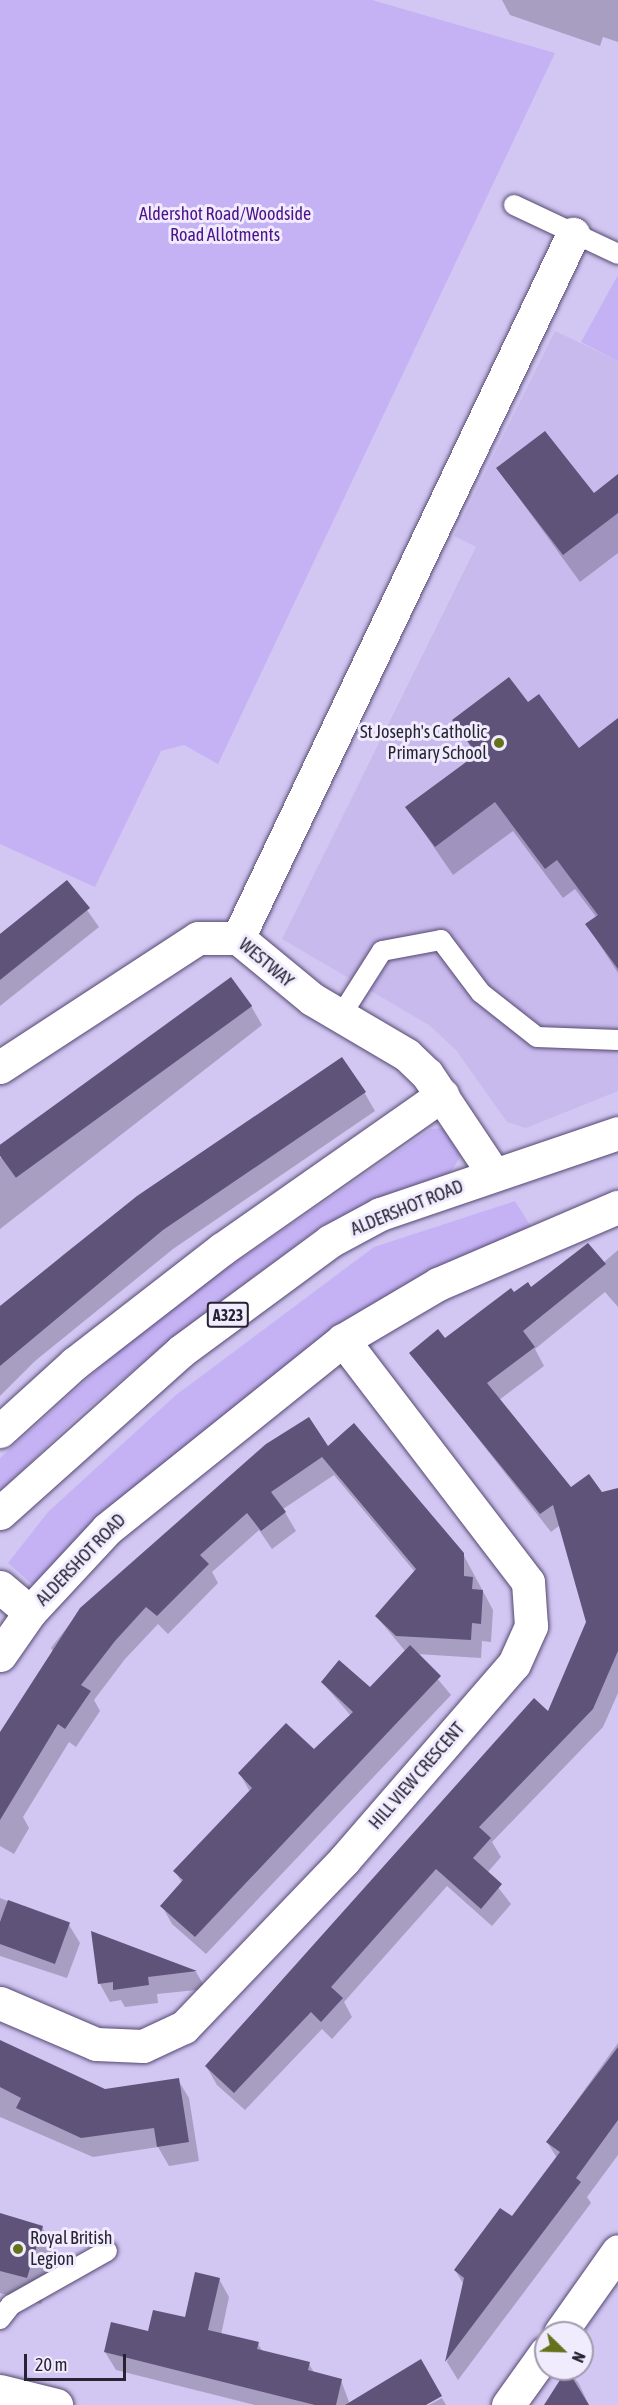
<!DOCTYPE html>
<style>
body{margin:0}
#map{position:relative;width:618px;height:2405px;overflow:hidden;background:#d2c6f3;font-family:"Asap Condensed",sans-serif}
div>[style]{position:absolute}
[style*='--x']{left:calc(var(--x)*1px);top:calc(var(--y)*1px);width:calc(var(--w)*1px);rotate:calc(var(--a)*1deg)}
.built>*{inset:0;background:#c9baee}
.green>*{inset:0;background:#c5b2f5}
.shadow>*{inset:0;background:#0003}
.building>*{inset:0;background:#5f537a;transform-origin:0 0}
.roads{filter:drop-shadow(0 0 2px #554970) drop-shadow(0 0 2px #554970)}
.service>*{height:20px;margin:-10px;padding:0 10px;transform-origin:10px;border-radius:10px;background:#fff}
.minor>*{height:33px;margin:-16.5px;padding:0 16.5px;transform-origin:16.5px;border-radius:16.5px;background:#fff}
.primary>*{height:33px;margin:-16.5px;padding:0 16.5px;transform-origin:16.5px;border-radius:16.5px;background:#fff}
.dots>*{width:16px;height:16px;translate:-50% -50%;box-sizing:border-box;border:3px solid #f0ecfe;border-radius:50%}
span{translate:-50% -50%;white-space:nowrap;text-align:center;line-height:1.15;-webkit-text-stroke:6px #f0ecfe;paint-order:stroke}
.shield-label span{padding:2px 4px;background:#f0ecfe;border:2px solid;border-radius:4px;-webkit-text-stroke-width:0}
.shield-label{font-size:16px;color:#272333;font-weight:700}
.park-label{font-size:18px;color:#4c138b}
.poi-label{font-size:18px;color:#272333}
.right{translate:-100% -50%;text-align:right}
.left{translate:0 -50%;text-align:left}
.street-label{font-size:18px;color:#272333}
.north{position:absolute;left:534px;top:2321px;width:60px;height:60px;box-sizing:border-box;background:#f0ecfe;border:2px solid #a09cad;border-radius:50%;rotate:113deg;font-size:16px;font-weight:700;line-height:24px;text-align:center;color:#272333}
.north::after{content:'';display:block;margin:auto;width:21px;height:27px;background:#65721c;clip-path:polygon(50% 0,100% 100%,50% 72%,0 100%)}
.scale{position:absolute;left:24px;top:2354px;width:102px;height:27px;box-sizing:border-box;border:3px solid #272333;border-top:0;padding-left:8px;font-size:18px;line-height:21px;white-space:nowrap;color:#272333;-webkit-text-stroke:4px #f0ecfe;paint-order:stroke}
</style>
<div id="map">
<div class="built">
<div style="clip-path:polygon(555px 331px,618px 361px,618px 1091px,526px 1128px,507px 1122px,456px 1050px,429px 1025px,282px 939px,476px 547px,454px 536px)"></div>
</div>
<div class="green">
<div style="clip-path:polygon(0 0,372px 0,555px 53px,218px 764px,184px 745px,161px 751px,95px 887px,0 844px)"></div>
<div style="clip-path:polygon(618px 275px,618px 361px,581px 342px)"></div>
<div style="clip-path:polygon(444px 1128px,462px 1154px,447px 1178px,323px 1225px,178px 1333px,78px 1416px,0 1492px,0 1458px,156px 1317px,431px 1129px)"></div>
<div style="clip-path:polygon(515px 1201px,532px 1228px,441px 1274px,33px 1585px,8px 1563px,48px 1512px,176px 1395px,374px 1247px)"></div>
</div>
<div class="shadow">
<div style="clip-path:polygon(502px 0,618px 0,618px 42px,603px 37px,600px 46px,510px 15px)"></div>
<div style="clip-path:polygon(498px 469px,593px 496px,618px 476px,618px 553px,580px 582px)"></div>
<div style="clip-path:polygon(528px 704px,579px 750px,618px 720px,618px 973px,587px 925px,597px 918px,575px 889px,563px 898px,513px 831px,453px 875px,407px 808px,476px 756px,454px 720px)"></div>
<div style="clip-path:polygon(67px 882px,99px 927px,0 1006px,0 934px)"></div>
<div style="clip-path:polygon(251px 1006px,262px 1025px,0 1229px,0 1158px)"></div>
<div style="clip-path:polygon(364px 1092px,375px 1111px,173px 1249px,35px 1361px,0 1396px,0 1310px,64px 1254px,137px 1197px)"></div>
<div style="clip-path:polygon(618px 1250px,618px 1307px,605px 1292px,535px 1349px,544px 1366px,499px 1400px,571px 1489px,618px 1502px,618px 1693px,603px 1727px,492px 1842px,501px 1857px,487px 1873px,511px 1904px,492px 1926px,447px 1886px,344px 2002px,352px 2017px,332px 2039px,322px 2029px,245px 2110px,217px 2085px,206px 2066px,549px 1713px,587px 1622px,560px 1525px,551px 1532px,411px 1353px,445px 1340px,514px 1295px,603px 1263px)"></div>
<div style="clip-path:polygon(328px 1448px,463px 1554px,493px 1610px,491px 1642px,482px 1641px,481px 1658px,417px 1654px,451px 1695px,206px 1954px,172px 1924px,162px 1906px,182px 1883px,175px 1871px,250px 1792px,240px 1774px,314px 1751px,351px 1716px,322px 1682px,370px 1689px,406px 1652px,376px 1616px,415px 1572px,334px 1475px,283px 1509px,296px 1531px,272px 1549px,259px 1530px,212px 1572px,218px 1583px,168px 1634px,158px 1624px,125px 1659px,94px 1700px,100px 1711px,76px 1747px,69px 1742px,23px 1817px,29px 1828px,14px 1854px,0 1846px,0 1738px,55px 1655px,51px 1648px,81px 1609px)"></div>
<div style="clip-path:polygon(0 1898px,69px 1925px,80px 1943px,67px 1978px,0 1956px)"></div>
<div style="clip-path:polygon(93px 1934px,196px 1972px,206px 1989px,157px 1994px,158px 2003px,125px 2007px,121px 2000px,110px 2002px,100px 1984px)"></div>
<div style="clip-path:polygon(0 2041px,104px 2091px,178px 2080px,189px 2098px,199px 2161px,169px 2166px,158px 2147px,93px 2157px,0 2117px)"></div>
<div style="clip-path:polygon(618px 2043px,618px 2155px,587px 2197px,591px 2203px,458px 2380px,447px 2362px,464px 2285px,455px 2270px,512px 2218px,557px 2158px,547px 2142px)"></div>
<div style="clip-path:polygon(0 2215px,42px 2227px,57px 2253px,41px 2304px,0 2293px)"></div>
<div style="clip-path:polygon(219px 2279px,229px 2297px,221px 2335px,258px 2344px,263px 2352px,309px 2364px,315px 2374px,341px 2380px,350px 2405px,255px 2405px,116px 2370px,105px 2352px,186px 2319px)"></div>
<div style="clip-path:polygon(568px 2369px,579px 2384px,589px 2405px,553px 2405px,550px 2399px)"></div>
<div style="clip-path:polygon(442px 2398px,446px 2405px,429px 2405px)"></div>
</div>
<div class="building">
<div style="clip-path:polygon(545px 431px,594px 493px,618px 474px,618px 513px,563px 555px,496px 468px)"></div>
<div style="clip-path:polygon(509px 677px,528px 702px,539px 694px,579px 748px,618px 718px,618px 969px,585px 924px,598px 915px,557px 860px,545px 869px,495px 802px,435px 847px,405px 807px,477px 754px,452px 720px)"></div>
<div style="clip-path:polygon(67px 880px,90px 908px,0 980px,0 934px)"></div>
<div style="left:231px;top:977px;width:36px;height:292px;rotate:54deg"></div>
<div style="clip-path:polygon(342px 1057px,366px 1092px,163px 1230px,0 1366px,0 1306px,137px 1196px)"></div>
<div style="clip-path:polygon(588px 1243px,606px 1264px,523px 1331px,535px 1347px,487px 1383px,571px 1487px,589px 1474px,602px 1492px,618px 1488px,618px 1651px,593px 1709px,479px 1827px,491px 1838px,473px 1858px,502px 1884px,481px 1909px,436px 1869px,331px 1987px,343px 1998px,321px 2022px,311px 2012px,234px 2093px,205px 2066px,534px 1698px,548px 1711px,586px 1622px,553px 1505px,540px 1514px,409px 1353px,438px 1329px,445px 1338px,511px 1288px,514px 1292px,528px 1282px,531px 1287px)"></div>
<div style="clip-path:polygon(309px 1417px,328px 1446px,354px 1423px,464px 1553px,464px 1576px,473px 1577px,472px 1589px,483px 1590px,481px 1624px,472px 1623px,471px 1640px,396px 1636px,375px 1616px,416px 1569px,322px 1457px,271px 1492px,286px 1512px,261px 1531px,247px 1513px,200px 1555px,209px 1564px,157px 1616px,146px 1607px,115px 1641px,81px 1685px,91px 1691px,65px 1729px,58px 1724px,0 1820px,0 1732px,80px 1608px,266px 1444px)"></div>
<div style="clip-path:polygon(410px 1645px,441px 1676px,195px 1937px,160px 1906px,183px 1880px,173px 1871px,252px 1788px,238px 1773px,286px 1723px,314px 1749px,353px 1712px,321px 1682px,339px 1660px,370px 1687px)"></div>
<div style="left:8px;top:1900px;width:66px;height:44px;rotate:20deg"></div>
<div style="clip-path:polygon(91px 1931px,197px 1971px,148px 1977px,149px 1985px,113px 1990px,113px 1982px,98px 1984px)"></div>
<div style="clip-path:polygon(0 2040px,105px 2089px,179px 2078px,189px 2142px,157px 2147px,154px 2128px,81px 2138px,16px 2108px,21px 2098px,0 2087px)"></div>
<div style="clip-path:polygon(618px 2047px,618px 2120px,576px 2178px,581px 2182px,445px 2362px,464px 2278px,454px 2270px,500px 2208px,512px 2216px,560px 2152px,546px 2142px)"></div>
<div style="clip-path:polygon(0 2213px,43px 2226px,27px 2278px,0 2271px)"></div>
<div style="clip-path:polygon(195px 2272px,220px 2278px,208px 2330px,259px 2342px,257px 2349px,310px 2362px,308px 2370px,342px 2379px,336px 2405px,315px 2405px,104px 2352px,111px 2322px,148px 2331px,153px 2310px,185px 2317px)"></div>
<div style="clip-path:polygon(421px 2359px,442px 2396px,426px 2405px,345px 2405px)"></div>
<div style="clip-path:polygon(567px 2369px,589px 2405px,544px 2405px)"></div>
</div>
<div class="roads">
<div class="service">
<div style="--x:514;--y:205;--w:115;--a:25.2"></div>
<div style="--x:340;--y:1017;--w:78;--a:-57.5"></div>
<div style="--x:382;--y:951;--w:60;--a:-10.6"></div>
<div style="--x:441;--y:940;--w:66;--a:53"></div>
<div style="--x:481;--y:993;--w:71;--a:38.2"></div>
<div style="--x:537;--y:1037;--w:81;--a:2.1"></div>
<div style="--x:0;--y:2319;--w:18;--a:-52"></div>
<div style="--x:11;--y:2305;--w:110;--a:-29.4"></div>
</div>
<div class="minor">
<div style="--x:238;--y:938;--w:780;--a:-64.55"></div>
<div style="--x:0;--y:1067;--w:236;--a:-33.1"></div>
<div style="--x:198;--y:938;--w:40;--a:0"></div>
<div style="--x:238;--y:938;--w:96;--a:39.5"></div>
<div style="--x:312;--y:999;--w:110;--a:30.5"></div>
<div style="--x:407;--y:1055;--w:28;--a:44"></div>
<div style="--x:427;--y:1074;--w:119;--a:56.3"></div>
<div style="--x:0;--y:1431;--w:101;--a:-42.2"></div>
<div style="--x:75;--y:1363;--w:186;--a:-37.8"></div>
<div style="--x:222;--y:1249;--w:269;--a:-35"></div>
<div style="--x:0;--y:1587;--w:39;--a:40"></div>
<div style="--x:0;--y:1655;--w:52;--a:-55.1"></div>
<div style="--x:30;--y:1612;--w:113;--a:-47.1"></div>
<div style="--x:107;--y:1529;--w:302;--a:-38.7"></div>
<div style="--x:343;--y:1340;--w:110;--a:-30.5"></div>
<div style="--x:438;--y:1284;--w:196;--a:-23.2"></div>
<div style="--x:0;--y:2003;--w:104;--a:23.1"></div>
<div style="--x:96;--y:2044;--w:47;--a:2.4"></div>
<div style="--x:143;--y:2046;--w:45;--a:-24.9"></div>
<div style="--x:184;--y:2027;--w:231;--a:-46.2"></div>
<div style="--x:344;--y:1860;--w:259;--a:-49.1"></div>
<div style="--x:514;--y:1664;--w:42;--a:-65.9"></div>
<div style="--x:531;--y:1626;--w:44;--a:-93.9"></div>
<div style="--x:528;--y:1582;--w:305;--a:-127.4"></div>
<div style="--x:560;--y:2333;--w:100;--a:-54.7"></div>
<div style="--x:0;--y:2391;--w:58;--a:14"></div>
<div style="--x:508;--y:2405;--w:65;--a:-54.4"></div>
</div>
<div class="primary">
<div style="--x:0;--y:1513;--w:243;--a:-41.8"></div>
<div style="--x:181;--y:1351;--w:185;--a:-36.4"></div>
<div style="--x:330;--y:1241;--w:57;--a:-28.4"></div>
<div style="--x:380;--y:1214;--w:251;--a:-18.8"></div>
</div>
</div>
<div class="dots">
<div style="left:499px;top:743px;background:#65721c"></div>
<div style="left:18px;top:2249px;background:#65721c"></div>
</div>
<div class="shield-label">
<span style="left:228px;top:1315px">A323</span>
</div>
<div class="park-label">
<span style="left:225px;top:225px">Aldershot Road/Woodside<br>Road Allotments</span>
</div>
<div class="poi-label">
<span class="right" style="left:487px;top:743px">St Joseph's Catholic<br>Primary School</span>
<span class="left" style="left:30px;top:2249px">Royal British<br>Legion</span>
</div>
<div class="street-label">
<span style="left:266px;top:963px;rotate:40deg">WESTWAY</span>
<span style="left:407px;top:1208px;rotate:-22deg">ALDERSHOT ROAD</span>
<span style="left:81px;top:1560px;rotate:-46deg">ALDERSHOT ROAD</span>
<span style="left:417px;top:1776px;rotate:-49deg">HILL VIEW CRESCENT</span>
</div>
<div class="north">N</div>
<div class="scale">20 m</div>
</div>
